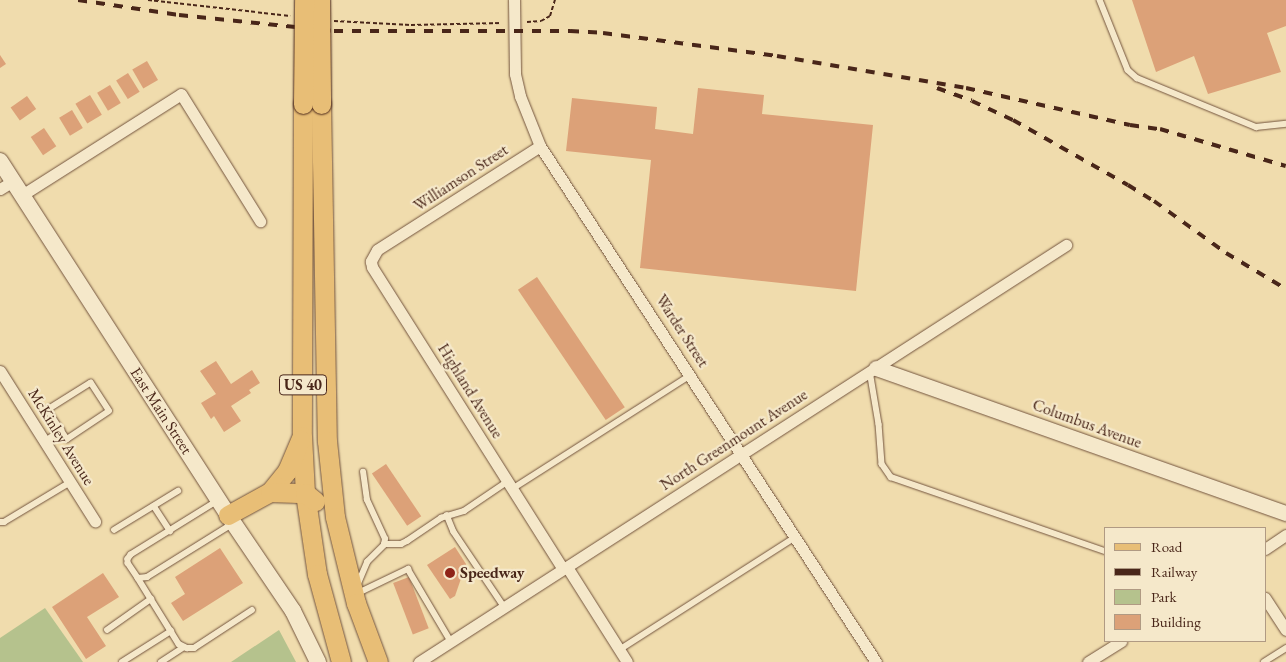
<!DOCTYPE html>
<style>
body{margin:0}
#map{position:relative;width:1286px;height:662px;overflow:hidden;background:#f0dcad;font-family:"EB Garamond",serif}
div>[style]{position:absolute}
[style*='--x']{left:calc(var(--x)*1px);top:calc(var(--y)*1px);width:calc(var(--w)*1px);rotate:calc(var(--a)*1deg)}
.green>*{inset:0;background:#b5c28d}
.building>*{inset:0;background:#dca178;transform-origin:0 0}
.path>*{height:2px;margin-top:-1px;transform-origin:0;background:repeating-linear-gradient(90deg,#492619 0 4px,transparent 0 6.5px)}
.roads{filter:drop-shadow(0 0 1px #73543e) drop-shadow(0 0 1px #73543e)}
.service>*{height:5.5px;margin:-2.75px;padding:0 2.75px;transform-origin:2.75px;border-radius:2.75px;background:#f5e8ca}
.minor>*{height:11px;margin:-5.5px;padding:0 5.5px;transform-origin:5.5px;border-radius:5.5px;background:#f5e8ca}
.tertiary>*{height:15px;margin:-7.5px;padding:0 7.5px;transform-origin:7.5px;border-radius:7.5px;background:#f5e8ca}
.secondary>*{height:16px;margin:-8px;padding:0 8px;transform-origin:8px;border-radius:8px;background:#f5e8ca}
.primary>*{height:19px;margin:-9.5px;padding:0 9.5px;transform-origin:9.5px;border-radius:9.5px;background:#e8be76}
.rail>*{height:4px;margin-top:-2px;transform-origin:0;background:repeating-linear-gradient(90deg,#492619 0 9px,transparent 0 18px)}
.bridges{filter:drop-shadow(0 0 1px #492619) drop-shadow(0 0 1px #492619)}
.primary-bridge>*{height:19px;margin:-9.5px;padding:0 9.5px;transform-origin:9.5px;border-radius:9.5px;background:#e8be76}
.dots>*{width:14px;height:14px;translate:-50% -50%;box-sizing:border-box;border:2px solid #f5e8ca;border-radius:50%}
span{translate:-50% -50%;white-space:nowrap;text-align:center;line-height:1.15;-webkit-text-stroke:4.5px #f5e8ca;paint-order:stroke}
.shield-label span{padding:1px 4px;background:#f5e8ca;border:1px solid;border-radius:4px;-webkit-text-stroke-width:0}
.shield-label{font-size:15px;color:#492619;font-weight:700}
.street-label{font-size:16px;color:#492619}
.poi-label{font-size:16px;color:#492619;font-weight:700}
.left{translate:0 -50%;text-align:left}
.legend{position:absolute;left:1104px;top:527px;width:162px;height:115px;box-sizing:border-box;background:#f5e8ca;border:1px solid #b09a83;margin:0;padding:6px 9px;list-style:none;font-size:15px;color:#492619}
.legend li{display:flex;align-items:center;gap:10px;height:25px}
.legend b{width:25px;border:1px solid #b09a83}
</style>
<div id="map">
<div class="green">
<div style="clip-path:polygon(45px 608px,83px 662px,0 662px,0 638px)"></div>
<div style="clip-path:polygon(279px 630px,296px 662px,231px 662px)"></div>
</div>
<div class="building">
<div style="clip-path:polygon(1132px 0,1286px 0,1286px 26px,1267px 33px,1281px 72px,1208px 94px,1194px 56px,1156px 72px)"></div>
<div style="clip-path:polygon(0 55px,6px 64px,0 68px)"></div>
<div style="left:147px;top:61px;width:22px;height:17px;rotate:60deg"></div>
<div style="left:128px;top:73px;width:22px;height:14px;rotate:58deg"></div>
<div style="left:110px;top:85px;width:21px;height:15px;rotate:59deg"></div>
<div style="clip-path:polygon(698px 88px,764px 95px,762px 114px,873px 125px,856px 291px,640px 268px,651px 160px,566px 151px,572px 98px,657px 107px,655px 129px,693px 134px)"></div>
<div style="left:90px;top:95px;width:23px;height:17px;rotate:59deg"></div>
<div style="left:27px;top:96px;width:16px;height:20px;rotate:55deg"></div>
<div style="left:72px;top:110px;width:21px;height:15px;rotate:59deg"></div>
<div style="left:44px;top:128px;width:22px;height:16px;rotate:56deg"></div>
<div style="left:537px;top:277px;width:157px;height:23px;rotate:56deg"></div>
<div style="clip-path:polygon(216px 361px,231px 384px,252px 370px,260px 383px,249px 390px,251px 393px,231px 406px,241px 421px,224px 432px,214px 416px,211px 419px,201px 403px,216px 394px,200px 371px)"></div>
<div style="left:386px;top:464px;width:63px;height:17px;rotate:56deg"></div>
<div style="clip-path:polygon(455px 547px,466px 564px,455px 596px,450px 599px,427px 565px)"></div>
<div style="clip-path:polygon(220px 548px,243px 583px,183px 621px,171px 603px,185px 594px,175px 577px)"></div>
<div style="clip-path:polygon(103px 573px,119px 597px,87px 617px,106px 646px,86px 659px,52px 607px)"></div>
<div style="left:409px;top:577px;width:55px;height:17px;rotate:69deg"></div>
</div>
<div class="path">
<div style="--x:148;--y:0;--w:143;--a:6.4"></div>
<div style="--x:334;--y:21;--w:77;--a:3"></div>
<div style="--x:411;--y:25;--w:91;--a:-1.3"></div>
<div style="--x:527;--y:22;--w:14;--a:-4"></div>
<div style="--x:541;--y:21;--w:10;--a:-29"></div>
<div style="--x:550;--y:16;--w:17;--a:-73"></div>
</div>
<div class="roads">
<div class="service">
<div style="--x:1100;--y:0;--w:75;--a:68.2"></div>
<div style="--x:1128;--y:70;--w:12;--a:42"></div>
<div style="--x:1137;--y:78;--w:129;--a:22.4"></div>
<div style="--x:1256;--y:127;--w:30;--a:-6"></div>
<div style="--x:870;--y:371;--w:54;--a:80.4"></div>
<div style="--x:879;--y:424;--w:40;--a:85.7"></div>
<div style="--x:882;--y:464;--w:16;--a:55"></div>
<div style="--x:891;--y:477;--w:226;--a:19.1"></div>
<div style="--x:44;--y:442;--w:21;--a:-35"></div>
<div style="--x:61;--y:430;--w:11;--a:56"></div>
<div style="--x:67;--y:439;--w:50;--a:-33.7"></div>
<div style="--x:109;--y:411;--w:33;--a:-123"></div>
<div style="--x:91;--y:383;--w:51;--a:147.9"></div>
<div style="--x:48;--y:410;--w:24;--a:57"></div>
<div style="--x:512;--y:489;--w:212;--a:-32.5"></div>
<div style="--x:218;--y:501;--w:102;--a:148.2"></div>
<div style="--x:131;--y:555;--w:5;--a:127"></div>
<div style="--x:128;--y:559;--w:4;--a:90"></div>
<div style="--x:128;--y:563;--w:18;--a:56"></div>
<div style="--x:138;--y:578;--w:9;--a:-6"></div>
<div style="--x:147;--y:577;--w:100;--a:-31.9"></div>
<div style="--x:154;--y:506;--w:30;--a:57"></div>
<div style="--x:447;--y:515;--w:18;--a:68"></div>
<div style="--x:454;--y:532;--w:92;--a:56.1"></div>
<div style="--x:0;--y:522;--w:4;--a:0"></div>
<div style="--x:4;--y:522;--w:76;--a:-31"></div>
<div style="--x:114;--y:530;--w:75;--a:-31.4"></div>
<div style="--x:384;--y:544;--w:17;--a:0"></div>
<div style="--x:401;--y:544;--w:7;--a:-27"></div>
<div style="--x:407;--y:541;--w:41;--a:-34.1"></div>
<div style="--x:441;--y:518;--w:24;--a:-17"></div>
<div style="--x:464;--y:511;--w:52;--a:-34"></div>
<div style="--x:138;--y:578;--w:78;--a:58.2"></div>
<div style="--x:179;--y:644;--w:9;--a:27"></div>
<div style="--x:187;--y:648;--w:7;--a:0"></div>
<div style="--x:194;--y:648;--w:69;--a:-33.2"></div>
<div style="--x:357;--y:586;--w:26;--a:-67"></div>
<div style="--x:367;--y:562;--w:24;--a:-45"></div>
<div style="--x:384;--y:545;--w:6;--a:-81"></div>
<div style="--x:385;--y:539;--w:43;--a:-114.8"></div>
<div style="--x:367;--y:500;--w:28;--a:-98"></div>
<div style="--x:356;--y:594;--w:58;--a:-25.7"></div>
<div style="--x:408;--y:569;--w:86;--a:59.3"></div>
<div style="--x:107;--y:630;--w:54;--a:-35.2"></div>
<div style="--x:619;--y:650;--w:210;--a:-32.6"></div>
<div style="--x:122;--y:662;--w:58;--a:-32.3"></div>
<div style="--x:161;--y:662;--w:27;--a:-33"></div>
<div style="--x:1264;--y:662;--w:26;--a:-32"></div>
</div>
<div class="minor">
<div style="--x:514;--y:0;--w:74;--a:89.2"></div>
<div style="--x:515;--y:74;--w:23;--a:77"></div>
<div style="--x:520;--y:96;--w:54;--a:68.2"></div>
<div style="--x:540;--y:146;--w:616;--a:56.93"></div>
<div style="--x:540;--y:146;--w:193;--a:147.5"></div>
<div style="--x:377;--y:250;--w:13;--a:119"></div>
<div style="--x:371;--y:261;--w:6;--a:81"></div>
<div style="--x:372;--y:267;--w:357;--a:57.7"></div>
<div style="--x:0;--y:189;--w:15;--a:-32"></div>
<div style="--x:22;--y:195;--w:188;--a:-32.4"></div>
<div style="--x:181;--y:94;--w:150;--a:58.1"></div>
<div style="--x:0;--y:371;--w:178;--a:57.7"></div>
<div style="--x:1265;--y:549;--w:25;--a:-34"></div>
<div style="--x:567;--y:567;--w:112;--a:57.7"></div>
<div style="--x:1265;--y:598;--w:38;--a:57"></div>
<div style="--x:419;--y:662;--w:770;--a:-32.8"></div>
<div style="--x:1088;--y:662;--w:39;--a:-32"></div>
</div>
<div class="tertiary">
<div style="--x:876;--y:368;--w:435;--a:19.5"></div>
</div>
<div class="secondary">
<div style="--x:0;--y:161;--w:421;--a:57.2"></div>
<div style="--x:228;--y:515;--w:116;--a:55.9"></div>
<div style="--x:293;--y:611;--w:57;--a:63.9"></div>
</div>
<div class="primary">
<div style="--x:303;--y:104;--w:332;--a:90.2"></div>
<div style="--x:302;--y:436;--w:57;--a:87"></div>
<div style="--x:305;--y:493;--w:82;--a:81.6"></div>
<div style="--x:317;--y:574;--w:91;--a:74.7"></div>
<div style="--x:321;--y:104;--w:337;--a:89"></div>
<div style="--x:327;--y:441;--w:76;--a:84"></div>
<div style="--x:335;--y:517;--w:89;--a:76.3"></div>
<div style="--x:356;--y:603;--w:63;--a:69.6"></div>
<div style="--x:270;--y:492;--w:27;--a:-51"></div>
<div style="--x:287;--y:471;--w:34;--a:-67"></div>
<div style="--x:228;--y:515;--w:48;--a:-28.7"></div>
<div style="--x:270;--y:492;--w:35;--a:2"></div>
<div style="--x:305;--y:493;--w:13;--a:39"></div>
</div>
</div>
<div class="rail">
<div style="--x:78;--y:0;--w:102;--a:8.4"></div>
<div style="--x:179;--y:15;--w:156;--a:5.9"></div>
<div style="--x:334;--y:31;--w:236;--a:0"></div>
<div style="--x:570;--y:31;--w:33;--a:3"></div>
<div style="--x:603;--y:33;--w:176;--a:7.5"></div>
<div style="--x:777;--y:56;--w:192;--a:9.6"></div>
<div style="--x:966;--y:88;--w:168;--a:12.7"></div>
<div style="--x:1130;--y:125;--w:30;--a:8"></div>
<div style="--x:1160;--y:129;--w:131;--a:16.4"></div>
<div style="--x:937;--y:88;--w:37;--a:20"></div>
<div style="--x:972;--y:101;--w:45;--a:24.9"></div>
<div style="--x:1013;--y:120;--w:132;--a:29.5"></div>
<div style="--x:1128;--y:185;--w:31;--a:32"></div>
<div style="--x:1154;--y:201;--w:89;--a:35.8"></div>
<div style="--x:1226;--y:253;--w:70;--a:31"></div>
</div>
<div class="bridges">
<div class="primary-bridge">
<div style="--x:320;--y:0;--w:104;--a:89.4"></div>
<div style="--x:303;--y:104;--w:104;--a:-89.4"></div>
</div>
</div>
<div class="dots">
<div style="left:450px;top:573px;background:#8f2418"></div>
</div>
<div class="shield-label">
<span style="left:303px;top:385px">US 40</span>
</div>
<div class="street-label">
<span style="left:461px;top:178px;rotate:-33deg">Williamson Street</span>
<span style="left:682px;top:331px;rotate:57deg">Warder Street</span>
<span style="left:470px;top:391px;rotate:58deg">Highland Avenue</span>
<span style="left:161px;top:411px;rotate:57deg">East Main Street</span>
<span style="left:1087px;top:424px;rotate:20deg">Columbus Avenue</span>
<span style="left:61px;top:437px;rotate:58deg">McKinley Avenue</span>
<span style="left:734px;top:440px;rotate:-33deg">North Greenmount Avenue</span>
</div>
<div class="poi-label">
<span class="left" style="left:460px;top:573px">Speedway</span>
</div>
<ul class="legend">
<li><b style="height:6px;background:#e8be76"></b>Road</li>
<li><b style="height:6px;background:#492619"></b>Railway</li>
<li><b style="height:14px;background:#b5c28d"></b>Park</li>
<li><b style="height:14px;background:#dca178"></b>Building</li>
</ul>
</div>
